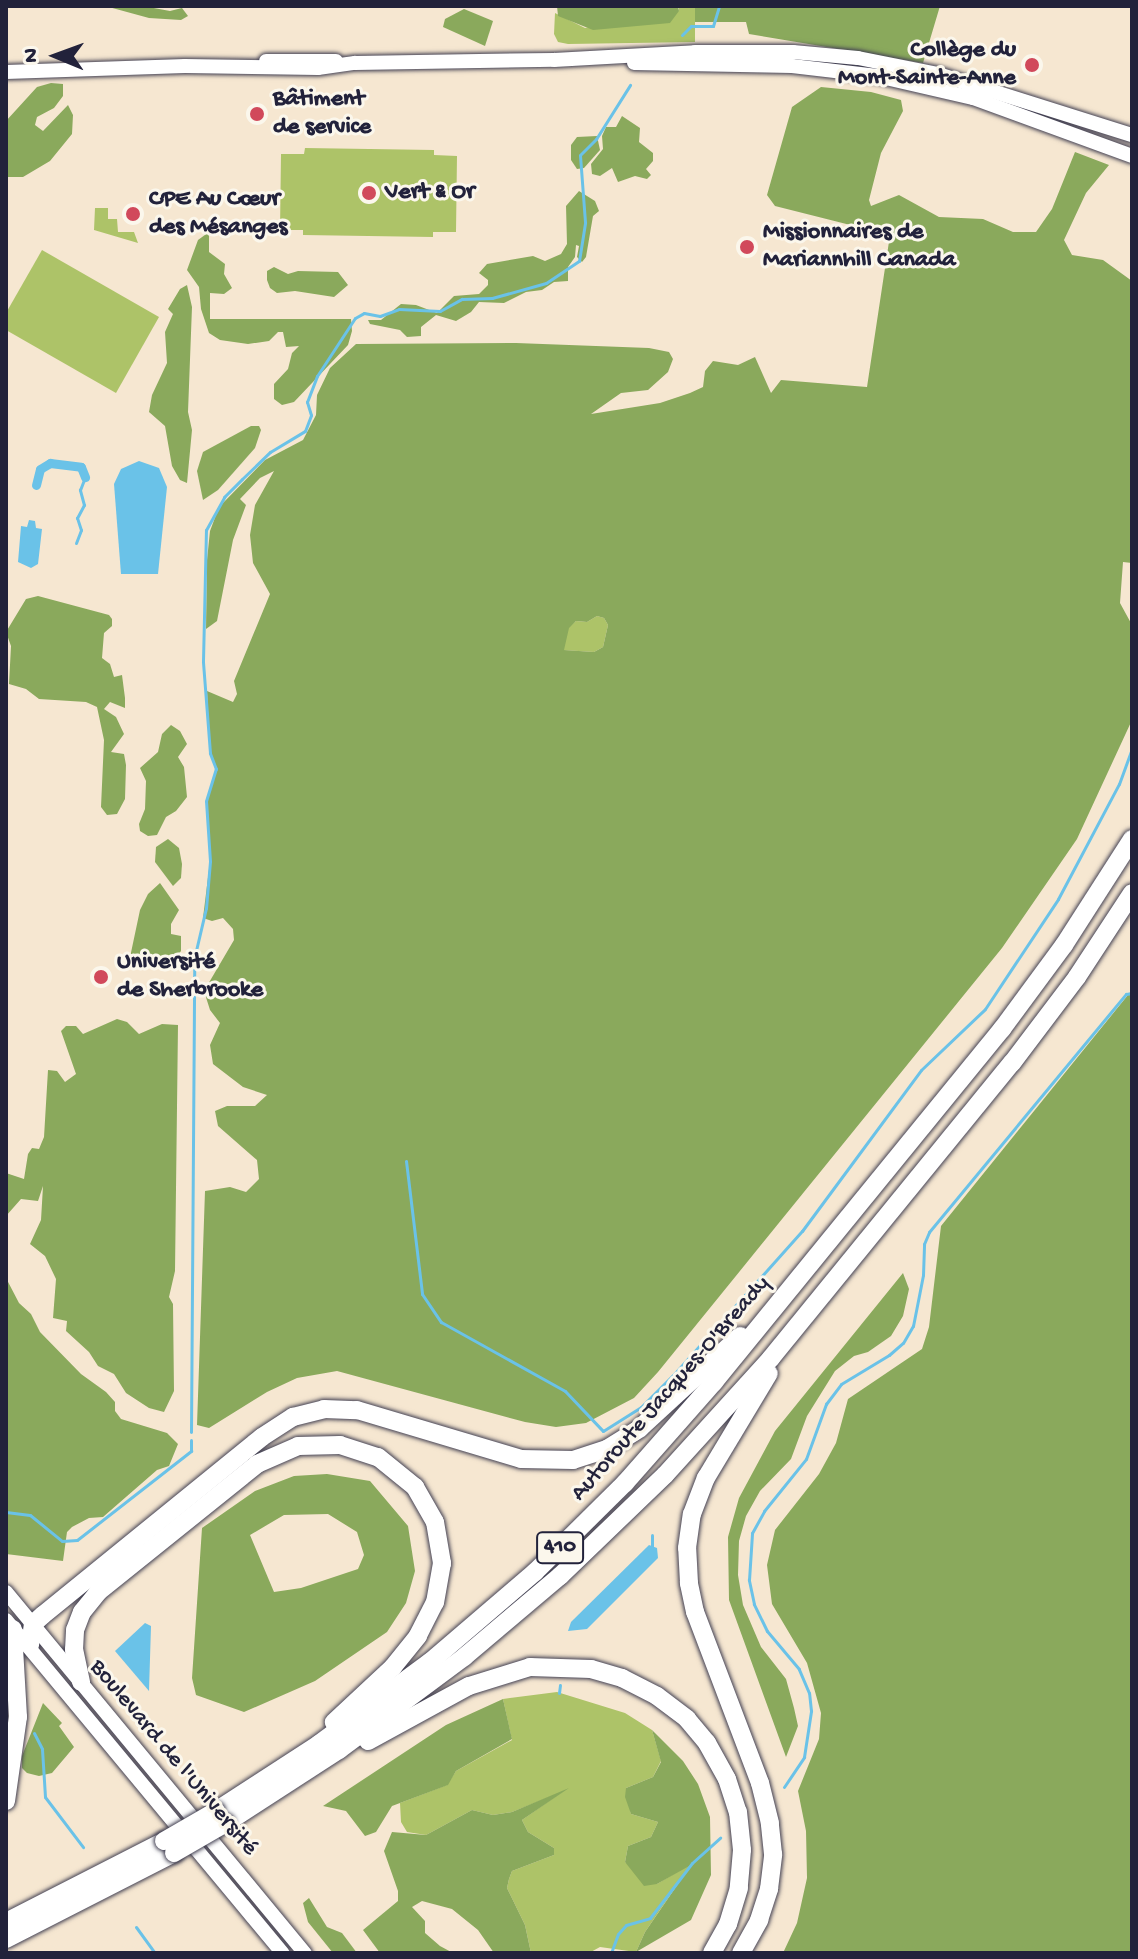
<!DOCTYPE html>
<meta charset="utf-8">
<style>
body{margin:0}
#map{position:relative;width:1138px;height:1959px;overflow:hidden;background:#f6e7d1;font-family:"Gochi Hand",sans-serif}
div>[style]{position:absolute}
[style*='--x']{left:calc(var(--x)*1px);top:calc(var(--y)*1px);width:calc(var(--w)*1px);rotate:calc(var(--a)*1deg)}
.green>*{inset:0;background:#adc368}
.forest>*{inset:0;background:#8aa95c}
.water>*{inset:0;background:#6ac2e8}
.stream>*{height:3px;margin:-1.5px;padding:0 1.5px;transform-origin:1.5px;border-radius:1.5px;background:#6ac2e8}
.canal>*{height:9px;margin:-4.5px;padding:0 4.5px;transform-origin:4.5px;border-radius:4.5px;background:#6ac2e8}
.roads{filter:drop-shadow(0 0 2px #424052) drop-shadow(0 0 2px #424052)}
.secondary>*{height:14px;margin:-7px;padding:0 7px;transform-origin:7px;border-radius:7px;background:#fff}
.highway>*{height:18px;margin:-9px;padding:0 9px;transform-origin:9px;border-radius:9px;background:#fff}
.bridges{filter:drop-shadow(0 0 2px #424052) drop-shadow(0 0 2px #424052)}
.highway-bridge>*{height:18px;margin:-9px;padding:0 9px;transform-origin:9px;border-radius:9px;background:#fff}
.dots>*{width:22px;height:22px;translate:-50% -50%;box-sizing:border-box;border:4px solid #fbf7ec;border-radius:50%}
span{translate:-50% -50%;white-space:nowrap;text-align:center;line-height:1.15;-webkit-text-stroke:6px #fbf7ec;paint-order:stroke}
.shield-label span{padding:2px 6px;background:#fbf7ec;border:2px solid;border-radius:6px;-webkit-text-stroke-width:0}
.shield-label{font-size:22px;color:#22223b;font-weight:700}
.poi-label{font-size:24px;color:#22223b;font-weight:700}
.right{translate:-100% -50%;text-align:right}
.left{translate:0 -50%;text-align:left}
.street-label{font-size:24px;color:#22223b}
.frame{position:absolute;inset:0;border:8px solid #22223b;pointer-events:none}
.north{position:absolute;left:16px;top:16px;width:80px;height:80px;-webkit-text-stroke:6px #fbf7ec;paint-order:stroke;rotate:271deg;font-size:22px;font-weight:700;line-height:32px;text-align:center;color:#22223b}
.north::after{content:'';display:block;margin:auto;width:28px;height:36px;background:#22223b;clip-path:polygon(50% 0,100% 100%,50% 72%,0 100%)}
</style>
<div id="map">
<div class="green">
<div style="clip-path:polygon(679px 6px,695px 6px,695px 42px,568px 44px,558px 42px,554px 34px,555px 13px,585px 28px,679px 11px)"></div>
<div style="clip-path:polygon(305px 148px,434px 150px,434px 155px,457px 156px,456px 232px,433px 232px,433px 237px,303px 235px,303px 230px,280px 230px,281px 154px,304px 154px)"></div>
<div style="clip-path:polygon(95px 208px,108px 208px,108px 219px,117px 219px,118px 232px,134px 232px,138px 243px,94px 230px)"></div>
<div style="clip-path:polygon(42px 250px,159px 317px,116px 393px,6px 330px,6px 313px)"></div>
<div style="clip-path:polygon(597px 616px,604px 618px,608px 625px,603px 647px,594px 652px,563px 650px,568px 628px,576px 621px,587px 622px)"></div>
<div style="clip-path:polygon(557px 1692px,625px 1713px,652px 1730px,661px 1761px,653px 1777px,626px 1788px,631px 1814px,658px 1822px,651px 1837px,628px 1846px,625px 1862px,657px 1884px,692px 1863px,645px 1932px,636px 1952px,600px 1947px,589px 1953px,531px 1953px,525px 1925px,507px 1888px,509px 1879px,512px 1871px,554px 1855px,554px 1848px,528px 1832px,522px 1820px,562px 1792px,512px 1812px,493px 1815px,472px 1810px,426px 1835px,407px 1832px,401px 1822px,400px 1803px,447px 1785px,456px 1771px,512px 1740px,503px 1699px)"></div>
</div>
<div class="forest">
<div style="clip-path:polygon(105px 6px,143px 6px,170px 11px,182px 8px,188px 16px,181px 20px,149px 18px)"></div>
<div style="clip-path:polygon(557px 6px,678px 6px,679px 11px,670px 23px,593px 30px,558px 16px)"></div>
<div style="clip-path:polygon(695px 6px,940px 6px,923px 63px,749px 34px,746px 22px,695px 22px)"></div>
<div style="clip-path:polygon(464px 9px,493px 21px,485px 46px,443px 27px,445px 19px)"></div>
<div style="clip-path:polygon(51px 83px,63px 84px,63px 96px,54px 108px,37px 117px,35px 125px,43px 131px,68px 105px,73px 115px,72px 134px,50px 161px,23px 177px,6px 177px,6px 121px,37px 87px)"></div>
<div style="clip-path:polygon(evenodd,821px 87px,871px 92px,901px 100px,903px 111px,881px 153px,869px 200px,871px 206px,899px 195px,939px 217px,983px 219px,1013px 232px,1036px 232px,1052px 209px,1075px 152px,1109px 165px,1086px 193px,1064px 240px,1072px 255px,1103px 260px,1132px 281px,1132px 563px,1123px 562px,1120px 603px,1132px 625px,1132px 720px,1077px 839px,1002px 948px,658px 1372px,634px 1398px,586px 1423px,556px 1427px,525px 1422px,337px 1371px,297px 1378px,267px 1392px,209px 1428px,197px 1425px,205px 1191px,230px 1187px,246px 1192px,259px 1179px,257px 1160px,218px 1126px,215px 1111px,227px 1106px,255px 1106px,267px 1095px,243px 1087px,213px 1064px,210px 1045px,220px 1023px,210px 1010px,204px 991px,234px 940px,233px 929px,223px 918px,212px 921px,203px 918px,210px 861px,206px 801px,216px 769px,210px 753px,207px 691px,233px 702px,237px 694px,234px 681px,270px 594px,253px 563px,250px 535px,255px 505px,274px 471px,260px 478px,240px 499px,246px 505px,233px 540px,217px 621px,206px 629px,207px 560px,210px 531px,216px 515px,222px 504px,265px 460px,303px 440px,316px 415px,317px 395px,330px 368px,356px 344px,516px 343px,649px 348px,669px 352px,673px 359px,668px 372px,648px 390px,621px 393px,591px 414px,660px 403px,690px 393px,703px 387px,705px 371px,713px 361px,738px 365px,755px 357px,771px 393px,781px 380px,867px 387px,890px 235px,775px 206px,767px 195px,792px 107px,821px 87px,597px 616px,604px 618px,608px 625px,603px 647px,594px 652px,564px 650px,569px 628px,576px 621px,587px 622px,597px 616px)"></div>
<div style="clip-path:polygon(622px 116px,640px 128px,639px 142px,653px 153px,653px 161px,646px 169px,651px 175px,647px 179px,635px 176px,618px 182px,612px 168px,600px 176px,592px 174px,591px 164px,603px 149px,602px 136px,606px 127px,616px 127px)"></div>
<div style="clip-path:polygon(597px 136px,600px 150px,584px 168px,577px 169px,571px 160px,571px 145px,577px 137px)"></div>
<div style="clip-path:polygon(579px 191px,595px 201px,599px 211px,593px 216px,586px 257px,582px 262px,577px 257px,579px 246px,576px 245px,575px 257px,568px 267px,568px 281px,554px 282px,542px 290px,526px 292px,504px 303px,479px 302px,471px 312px,456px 321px,436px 315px,421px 327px,421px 336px,407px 337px,400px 330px,370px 324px,368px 320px,381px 320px,401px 304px,416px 305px,437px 313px,454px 296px,479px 294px,488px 285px,488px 280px,479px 273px,487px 264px,533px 256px,545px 261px,561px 254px,567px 244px,566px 206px)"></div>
<div style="clip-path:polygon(209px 232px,209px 252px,225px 264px,224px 274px,232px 288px,224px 294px,210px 293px,210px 319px,351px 319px,352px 331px,348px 345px,294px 402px,282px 405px,274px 399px,274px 384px,288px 369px,292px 353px,299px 346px,286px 347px,283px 332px,278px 332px,269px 341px,248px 344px,220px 340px,209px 333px,201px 309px,199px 287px,187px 270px,198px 240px)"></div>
<div style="clip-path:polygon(274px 267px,288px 274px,298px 271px,338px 272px,348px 285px,334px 297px,295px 291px,277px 293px,270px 288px,267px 280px,267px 271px)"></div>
<div style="clip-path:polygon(187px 285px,192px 307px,188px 412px,192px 430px,187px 483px,180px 480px,172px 466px,165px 426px,149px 412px,152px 395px,167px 363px,165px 332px,173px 314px,168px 309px,180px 289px)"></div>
<div style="clip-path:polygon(251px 426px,259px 426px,261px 430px,255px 448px,218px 490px,203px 500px,197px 471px,203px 452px)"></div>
<div style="clip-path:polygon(38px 596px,109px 615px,112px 619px,112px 626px,104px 633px,102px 658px,110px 664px,114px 677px,122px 675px,125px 698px,125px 708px,110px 702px,104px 709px,116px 717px,124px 734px,111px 752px,124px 754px,126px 765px,125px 799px,117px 814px,107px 815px,101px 807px,104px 740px,97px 707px,86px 702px,39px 699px,26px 689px,9px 684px,11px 646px,6px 632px,26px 599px)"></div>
<div style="clip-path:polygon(171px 725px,180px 731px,187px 744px,178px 757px,184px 767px,187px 797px,176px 811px,166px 817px,157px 835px,148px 836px,140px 831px,139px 824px,145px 809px,146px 781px,140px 768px,158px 752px,162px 734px)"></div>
<div style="clip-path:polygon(168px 839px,179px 848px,182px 864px,181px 878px,173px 886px,155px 862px,156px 847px)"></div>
<div style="clip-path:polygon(160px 883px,179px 910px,171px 924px,171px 934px,181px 936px,181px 951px,169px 967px,132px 968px,129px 962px,140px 910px,148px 894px)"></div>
<div style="clip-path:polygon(1132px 990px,1132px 1953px,783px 1953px,797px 1923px,807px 1878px,806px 1831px,798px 1791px,819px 1739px,821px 1713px,807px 1663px,772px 1604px,767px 1565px,775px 1530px,819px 1474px,836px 1443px,848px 1399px,922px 1349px,929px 1327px,941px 1226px)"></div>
<div style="clip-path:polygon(117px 1019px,127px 1022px,139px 1034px,162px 1024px,178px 1025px,175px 1271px,169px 1297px,173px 1304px,174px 1391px,164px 1412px,149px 1408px,126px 1393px,114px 1374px,98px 1366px,89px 1352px,66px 1331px,67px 1321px,53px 1318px,56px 1279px,45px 1256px,30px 1244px,41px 1220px,43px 1186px,38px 1201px,21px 1199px,6px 1216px,6px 1173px,24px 1179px,28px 1154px,32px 1148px,39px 1149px,44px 1137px,48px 1070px,57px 1071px,65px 1082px,76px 1074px,61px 1031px,66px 1026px,76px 1026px,83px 1034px)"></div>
<div style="clip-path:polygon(903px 1273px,909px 1289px,903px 1316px,891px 1336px,868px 1352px,854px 1356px,835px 1371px,807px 1416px,791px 1459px,760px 1491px,746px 1516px,739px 1541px,738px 1575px,743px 1605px,761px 1647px,786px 1679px,794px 1708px,798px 1726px,786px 1757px,729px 1600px,728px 1537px,739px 1498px,775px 1431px)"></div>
<div style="clip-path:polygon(6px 1278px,19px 1303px,31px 1314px,40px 1332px,81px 1374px,106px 1392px,115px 1402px,115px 1411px,121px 1419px,167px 1433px,178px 1444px,169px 1466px,157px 1470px,103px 1517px,89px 1518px,72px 1527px,67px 1532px,63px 1561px,6px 1554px)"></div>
<div style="clip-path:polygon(evenodd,327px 1474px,370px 1481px,408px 1526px,415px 1571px,406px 1603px,387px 1632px,315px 1681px,244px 1712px,196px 1695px,192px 1678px,202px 1528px,255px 1491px,294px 1476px,327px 1474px,328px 1514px,357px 1532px,364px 1555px,358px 1569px,301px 1588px,274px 1592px,250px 1535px,284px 1515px,328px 1514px)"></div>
<div style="clip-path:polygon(503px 1699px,512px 1739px,456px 1771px,448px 1785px,392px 1806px,376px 1832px,365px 1836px,346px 1811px,323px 1806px,446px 1725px)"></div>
<div style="clip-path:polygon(43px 1703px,62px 1723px,59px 1726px,74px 1747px,52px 1773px,39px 1776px,27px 1773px,22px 1768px,22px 1756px)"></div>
<div style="clip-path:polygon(652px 1730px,683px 1761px,698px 1784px,710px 1817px,711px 1875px,691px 1920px,636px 1952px,645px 1932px,691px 1865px,657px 1884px,644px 1886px,625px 1862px,628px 1846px,651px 1837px,658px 1822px,631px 1814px,625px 1797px,626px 1788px,653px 1777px,661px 1762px)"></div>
<div style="clip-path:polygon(569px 1788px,522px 1820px,528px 1832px,554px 1848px,554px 1855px,512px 1871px,509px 1879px,507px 1888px,525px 1925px,531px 1953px,494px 1953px,478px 1930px,452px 1909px,422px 1901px,412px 1907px,425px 1921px,425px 1933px,440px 1946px,453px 1953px,380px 1953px,363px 1930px,398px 1901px,398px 1891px,384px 1851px,392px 1832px,426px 1835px,472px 1810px,493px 1815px,512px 1812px)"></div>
<div style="clip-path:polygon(309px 1898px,327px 1927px,342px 1933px,357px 1953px,333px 1953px,308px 1922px,303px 1903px)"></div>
</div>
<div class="water">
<div style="clip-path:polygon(139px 461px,159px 468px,167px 487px,158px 574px,121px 574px,114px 484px,121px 469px)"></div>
<div style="clip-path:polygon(29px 520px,35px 521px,36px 528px,42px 529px,38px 564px,31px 568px,18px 562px,21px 526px,27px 527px)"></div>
<div style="clip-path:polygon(649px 1545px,657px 1548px,658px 1558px,587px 1629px,568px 1631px,571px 1622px)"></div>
<div style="clip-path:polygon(145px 1623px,151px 1626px,149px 1691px,115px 1651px)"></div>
</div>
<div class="stream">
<div style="--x:682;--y:35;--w:13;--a:-45"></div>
<div style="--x:691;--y:26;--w:22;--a:0"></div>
<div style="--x:713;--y:26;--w:21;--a:-73"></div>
<div style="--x:76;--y:543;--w:14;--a:-69"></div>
<div style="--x:81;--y:530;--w:13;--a:-108"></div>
<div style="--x:77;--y:518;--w:15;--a:-62"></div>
<div style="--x:84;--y:505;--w:16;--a:-105"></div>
<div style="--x:80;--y:490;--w:14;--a:-69"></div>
<div style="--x:406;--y:1161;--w:134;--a:83.1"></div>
<div style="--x:422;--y:1294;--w:34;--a:56"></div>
<div style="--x:441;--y:1322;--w:142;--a:29.1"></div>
<div style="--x:565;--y:1391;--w:55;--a:46.5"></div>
<div style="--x:603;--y:1431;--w:45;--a:-32.3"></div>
<div style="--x:641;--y:1407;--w:48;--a:-45"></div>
<div style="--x:675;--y:1373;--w:191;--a:-48.2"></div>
<div style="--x:802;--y:1231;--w:200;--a:-53.5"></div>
<div style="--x:921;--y:1070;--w:88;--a:-43.6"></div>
<div style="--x:985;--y:1009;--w:132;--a:-56.4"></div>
<div style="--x:1058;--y:899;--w:130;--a:-62.1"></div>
<div style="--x:1119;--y:784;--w:37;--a:-70"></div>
<div style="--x:191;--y:1432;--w:473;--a:-89.6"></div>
<div style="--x:194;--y:959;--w:52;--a:-76.8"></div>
<div style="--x:206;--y:908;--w:47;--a:-85.1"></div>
<div style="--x:210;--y:861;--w:60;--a:-93.8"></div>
<div style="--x:206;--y:801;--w:34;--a:-73"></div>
<div style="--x:216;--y:769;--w:17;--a:-111"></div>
<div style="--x:210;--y:753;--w:92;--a:-94.4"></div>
<div style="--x:203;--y:661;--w:131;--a:-88.7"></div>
<div style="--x:206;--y:530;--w:38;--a:-61"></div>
<div style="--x:224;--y:497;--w:25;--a:-45"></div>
<div style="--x:242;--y:479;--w:39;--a:-44"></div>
<div style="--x:270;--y:452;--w:41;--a:-31"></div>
<div style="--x:305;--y:431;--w:17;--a:-69"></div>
<div style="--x:311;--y:415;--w:14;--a:-107"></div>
<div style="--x:307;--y:402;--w:28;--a:-69"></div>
<div style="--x:317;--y:376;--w:69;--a:-56.8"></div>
<div style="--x:355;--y:318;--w:10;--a:-29"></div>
<div style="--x:364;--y:313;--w:16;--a:11"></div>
<div style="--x:380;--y:316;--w:20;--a:-20"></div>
<div style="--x:399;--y:309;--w:41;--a:2.8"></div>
<div style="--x:440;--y:311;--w:25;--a:-29"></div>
<div style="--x:462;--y:299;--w:30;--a:-2"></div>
<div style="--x:492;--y:298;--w:56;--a:-15.5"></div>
<div style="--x:546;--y:283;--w:40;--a:-34"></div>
<div style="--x:579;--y:261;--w:39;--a:-81"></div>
<div style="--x:585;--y:222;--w:67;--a:-94.3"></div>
<div style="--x:580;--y:155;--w:23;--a:-45"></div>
<div style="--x:596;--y:139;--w:64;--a:-57.8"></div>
<div style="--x:6;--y:1512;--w:24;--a:7"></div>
<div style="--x:30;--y:1515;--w:41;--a:39.1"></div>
<div style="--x:62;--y:1541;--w:15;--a:-4"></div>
<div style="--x:77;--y:1540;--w:145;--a:-38"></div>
<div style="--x:191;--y:1451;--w:11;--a:-90"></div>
<div style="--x:652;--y:1535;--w:12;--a:90"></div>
<div style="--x:559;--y:1693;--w:8;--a:-83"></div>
<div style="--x:34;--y:1733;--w:18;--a:63"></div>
<div style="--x:42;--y:1749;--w:48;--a:86.4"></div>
<div style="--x:45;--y:1797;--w:63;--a:52.8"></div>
<div style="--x:784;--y:1787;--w:36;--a:-56"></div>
<div style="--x:804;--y:1757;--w:47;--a:-81.3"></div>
<div style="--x:811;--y:1711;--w:18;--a:-96"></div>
<div style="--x:809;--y:1693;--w:26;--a:-113"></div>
<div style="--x:799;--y:1669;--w:50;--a:-130.1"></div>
<div style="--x:767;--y:1631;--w:30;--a:-116"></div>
<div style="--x:754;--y:1604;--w:25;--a:-102"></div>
<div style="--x:749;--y:1580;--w:47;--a:-86.3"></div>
<div style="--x:752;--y:1533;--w:25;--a:-61"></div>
<div style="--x:764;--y:1511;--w:67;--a:-51.1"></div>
<div style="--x:806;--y:1459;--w:59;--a:-70"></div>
<div style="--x:826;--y:1404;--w:25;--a:-53"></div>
<div style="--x:841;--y:1384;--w:56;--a:-31.1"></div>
<div style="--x:889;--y:1355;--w:18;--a:-41"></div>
<div style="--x:903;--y:1343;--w:20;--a:-60"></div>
<div style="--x:913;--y:1326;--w:52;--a:-78.9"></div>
<div style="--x:923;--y:1275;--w:31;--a:-88"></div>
<div style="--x:924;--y:1244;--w:13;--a:-67"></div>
<div style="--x:929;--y:1232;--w:309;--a:-50.4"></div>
<div style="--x:1126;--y:994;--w:6;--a:-9"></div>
<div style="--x:136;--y:1927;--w:32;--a:54"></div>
<div style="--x:611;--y:1953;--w:20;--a:-70"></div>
<div style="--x:618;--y:1934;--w:12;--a:-48"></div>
<div style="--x:626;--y:1925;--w:25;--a:-16"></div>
<div style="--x:650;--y:1918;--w:69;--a:-52.6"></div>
<div style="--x:692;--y:1863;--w:38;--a:-42"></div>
</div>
<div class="canal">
<div style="--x:36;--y:485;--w:16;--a:-76"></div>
<div style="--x:40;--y:469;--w:12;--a:-31"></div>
<div style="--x:50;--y:463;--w:31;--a:7"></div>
<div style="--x:81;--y:467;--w:11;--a:68"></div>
</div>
<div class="roads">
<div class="secondary">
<div style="--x:266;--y:61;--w:70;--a:0"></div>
<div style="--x:634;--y:63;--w:158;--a:1.1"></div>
<div style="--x:792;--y:66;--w:86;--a:6.7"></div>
<div style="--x:877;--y:76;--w:98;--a:12.9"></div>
<div style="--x:973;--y:98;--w:169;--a:20"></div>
<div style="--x:6;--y:72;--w:179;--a:-1.9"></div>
<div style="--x:185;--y:66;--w:133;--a:0.9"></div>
<div style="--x:318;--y:68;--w:37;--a:-8"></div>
<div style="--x:355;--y:63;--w:199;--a:-0.9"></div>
<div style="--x:554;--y:60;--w:141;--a:-3.2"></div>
<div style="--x:695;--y:52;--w:98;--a:0"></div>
<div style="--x:793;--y:52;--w:65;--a:5.3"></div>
<div style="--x:858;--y:58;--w:82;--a:11.3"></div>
<div style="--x:938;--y:74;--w:203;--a:17.5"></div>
<div style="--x:6;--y:1592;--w:469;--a:50.4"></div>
<div style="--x:6;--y:1620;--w:433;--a:50.3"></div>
</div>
<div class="highway">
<div style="--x:30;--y:1645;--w:21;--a:-82"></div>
<div style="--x:33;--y:1624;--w:13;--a:-42"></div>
<div style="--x:43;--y:1615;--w:282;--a:-39.1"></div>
<div style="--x:262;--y:1437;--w:37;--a:-33"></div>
<div style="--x:293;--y:1417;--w:32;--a:-14"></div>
<div style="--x:324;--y:1409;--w:33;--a:2"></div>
<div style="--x:357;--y:1410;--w:171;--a:16.6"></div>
<div style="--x:521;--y:1459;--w:52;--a:1.1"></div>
<div style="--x:573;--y:1460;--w:36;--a:-18"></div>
<div style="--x:607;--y:1449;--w:39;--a:-32"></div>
<div style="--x:640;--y:1428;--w:136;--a:-42.6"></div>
<div style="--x:81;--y:1682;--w:33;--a:-102"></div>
<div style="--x:74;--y:1650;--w:20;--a:-87"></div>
<div style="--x:75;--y:1630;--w:19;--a:-69"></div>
<div style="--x:82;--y:1612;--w:26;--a:-51"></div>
<div style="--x:98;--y:1592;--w:204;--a:-38.8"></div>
<div style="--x:257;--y:1464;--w:45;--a:-23.7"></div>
<div style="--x:298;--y:1446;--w:42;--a:-1.4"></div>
<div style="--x:340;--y:1445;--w:40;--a:18"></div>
<div style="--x:378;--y:1457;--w:48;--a:39"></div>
<div style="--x:415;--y:1487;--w:40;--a:60.3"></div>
<div style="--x:435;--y:1522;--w:42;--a:80.3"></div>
<div style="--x:442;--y:1563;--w:40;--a:100"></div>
<div style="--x:435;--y:1602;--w:38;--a:117"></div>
<div style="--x:418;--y:1636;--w:40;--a:129"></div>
<div style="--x:393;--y:1667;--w:81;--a:137"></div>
<div style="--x:368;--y:1741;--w:115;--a:-28.6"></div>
<div style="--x:469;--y:1686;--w:64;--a:-17.3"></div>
<div style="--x:530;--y:1667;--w:61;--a:1.9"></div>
<div style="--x:591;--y:1669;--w:32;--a:16"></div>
<div style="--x:622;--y:1678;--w:39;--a:27"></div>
<div style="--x:657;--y:1696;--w:38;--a:37"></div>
<div style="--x:687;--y:1719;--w:31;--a:50"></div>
<div style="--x:707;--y:1743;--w:41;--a:60.9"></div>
<div style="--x:727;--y:1779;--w:35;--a:72"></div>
<div style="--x:738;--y:1812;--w:38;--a:84"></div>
<div style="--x:742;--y:1850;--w:38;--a:95"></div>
<div style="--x:739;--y:1888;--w:38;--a:107"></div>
<div style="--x:728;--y:1924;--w:33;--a:119"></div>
<div style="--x:6;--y:1801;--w:85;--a:-81.9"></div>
<div style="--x:18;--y:1717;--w:88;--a:-93.3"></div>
<div style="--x:216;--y:1811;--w:123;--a:-33"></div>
<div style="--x:319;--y:1744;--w:138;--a:-36.5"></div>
<div style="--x:430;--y:1662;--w:138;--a:-40.6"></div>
<div style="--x:535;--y:1572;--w:127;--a:-44.7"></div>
<div style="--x:625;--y:1483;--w:135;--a:-48.6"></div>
<div style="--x:714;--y:1382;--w:456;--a:-50.8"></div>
<div style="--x:1002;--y:1029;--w:104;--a:-53.6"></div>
<div style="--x:1064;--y:945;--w:126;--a:-57.3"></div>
<div style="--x:226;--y:1823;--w:135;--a:-32.9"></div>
<div style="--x:339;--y:1750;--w:156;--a:-36.6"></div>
<div style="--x:464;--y:1657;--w:126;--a:-40.2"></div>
<div style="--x:560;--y:1576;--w:146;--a:-43.9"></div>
<div style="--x:665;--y:1475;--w:158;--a:-47.8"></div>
<div style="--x:771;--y:1358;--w:381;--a:-50.8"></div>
<div style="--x:1012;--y:1063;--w:108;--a:-52.9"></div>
<div style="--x:1077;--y:977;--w:100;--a:-56.8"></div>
<div style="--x:6;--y:1922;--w:178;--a:-27.1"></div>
<div style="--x:6;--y:1939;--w:189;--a:-27.1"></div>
<div style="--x:741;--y:1953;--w:38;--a:-61"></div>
<div style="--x:759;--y:1920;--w:33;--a:-72"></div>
<div style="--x:769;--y:1889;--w:35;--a:-83"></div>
<div style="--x:773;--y:1854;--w:31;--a:-96"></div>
<div style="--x:770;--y:1823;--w:41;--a:-104"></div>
<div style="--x:760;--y:1783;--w:183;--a:-110.8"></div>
<div style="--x:695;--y:1612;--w:30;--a:-102"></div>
<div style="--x:689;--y:1583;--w:35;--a:-93"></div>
<div style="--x:687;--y:1548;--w:34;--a:-82"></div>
<div style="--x:692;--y:1514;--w:39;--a:-69"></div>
<div style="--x:706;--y:1478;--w:122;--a:-59"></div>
</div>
</div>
<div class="bridges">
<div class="highway-bridge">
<div style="--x:164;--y:1841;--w:60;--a:-30"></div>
<div style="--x:174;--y:1853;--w:60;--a:-30"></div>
</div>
</div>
<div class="dots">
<div style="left:1032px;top:65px;background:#d1495b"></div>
<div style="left:257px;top:114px;background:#d1495b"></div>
<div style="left:369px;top:193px;background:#d1495b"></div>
<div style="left:133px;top:214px;background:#d1495b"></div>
<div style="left:747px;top:247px;background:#d1495b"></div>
<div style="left:101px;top:977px;background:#d1495b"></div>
</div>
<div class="shield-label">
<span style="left:560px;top:1548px">410</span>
</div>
<div class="poi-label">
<span class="right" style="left:1016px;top:65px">Collège du<br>Mont-Sainte-Anne</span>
<span class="left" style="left:273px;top:114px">Bâtiment<br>de service</span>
<span class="left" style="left:385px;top:193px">Vert &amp; Or</span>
<span class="left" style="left:149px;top:214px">CPE Au Cœur<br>des Mésanges</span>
<span class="left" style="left:763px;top:247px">Missionnaires de<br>Mariannhill Canada</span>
<span class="left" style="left:117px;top:977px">Université<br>de Sherbrooke</span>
</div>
<div class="street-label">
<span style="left:671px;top:1389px;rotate:-49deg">Autoroute Jacques-O'Bready</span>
<span style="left:173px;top:1758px;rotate:50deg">Boulevard de l'Université</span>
</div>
<div class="frame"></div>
<div class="north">N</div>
</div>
